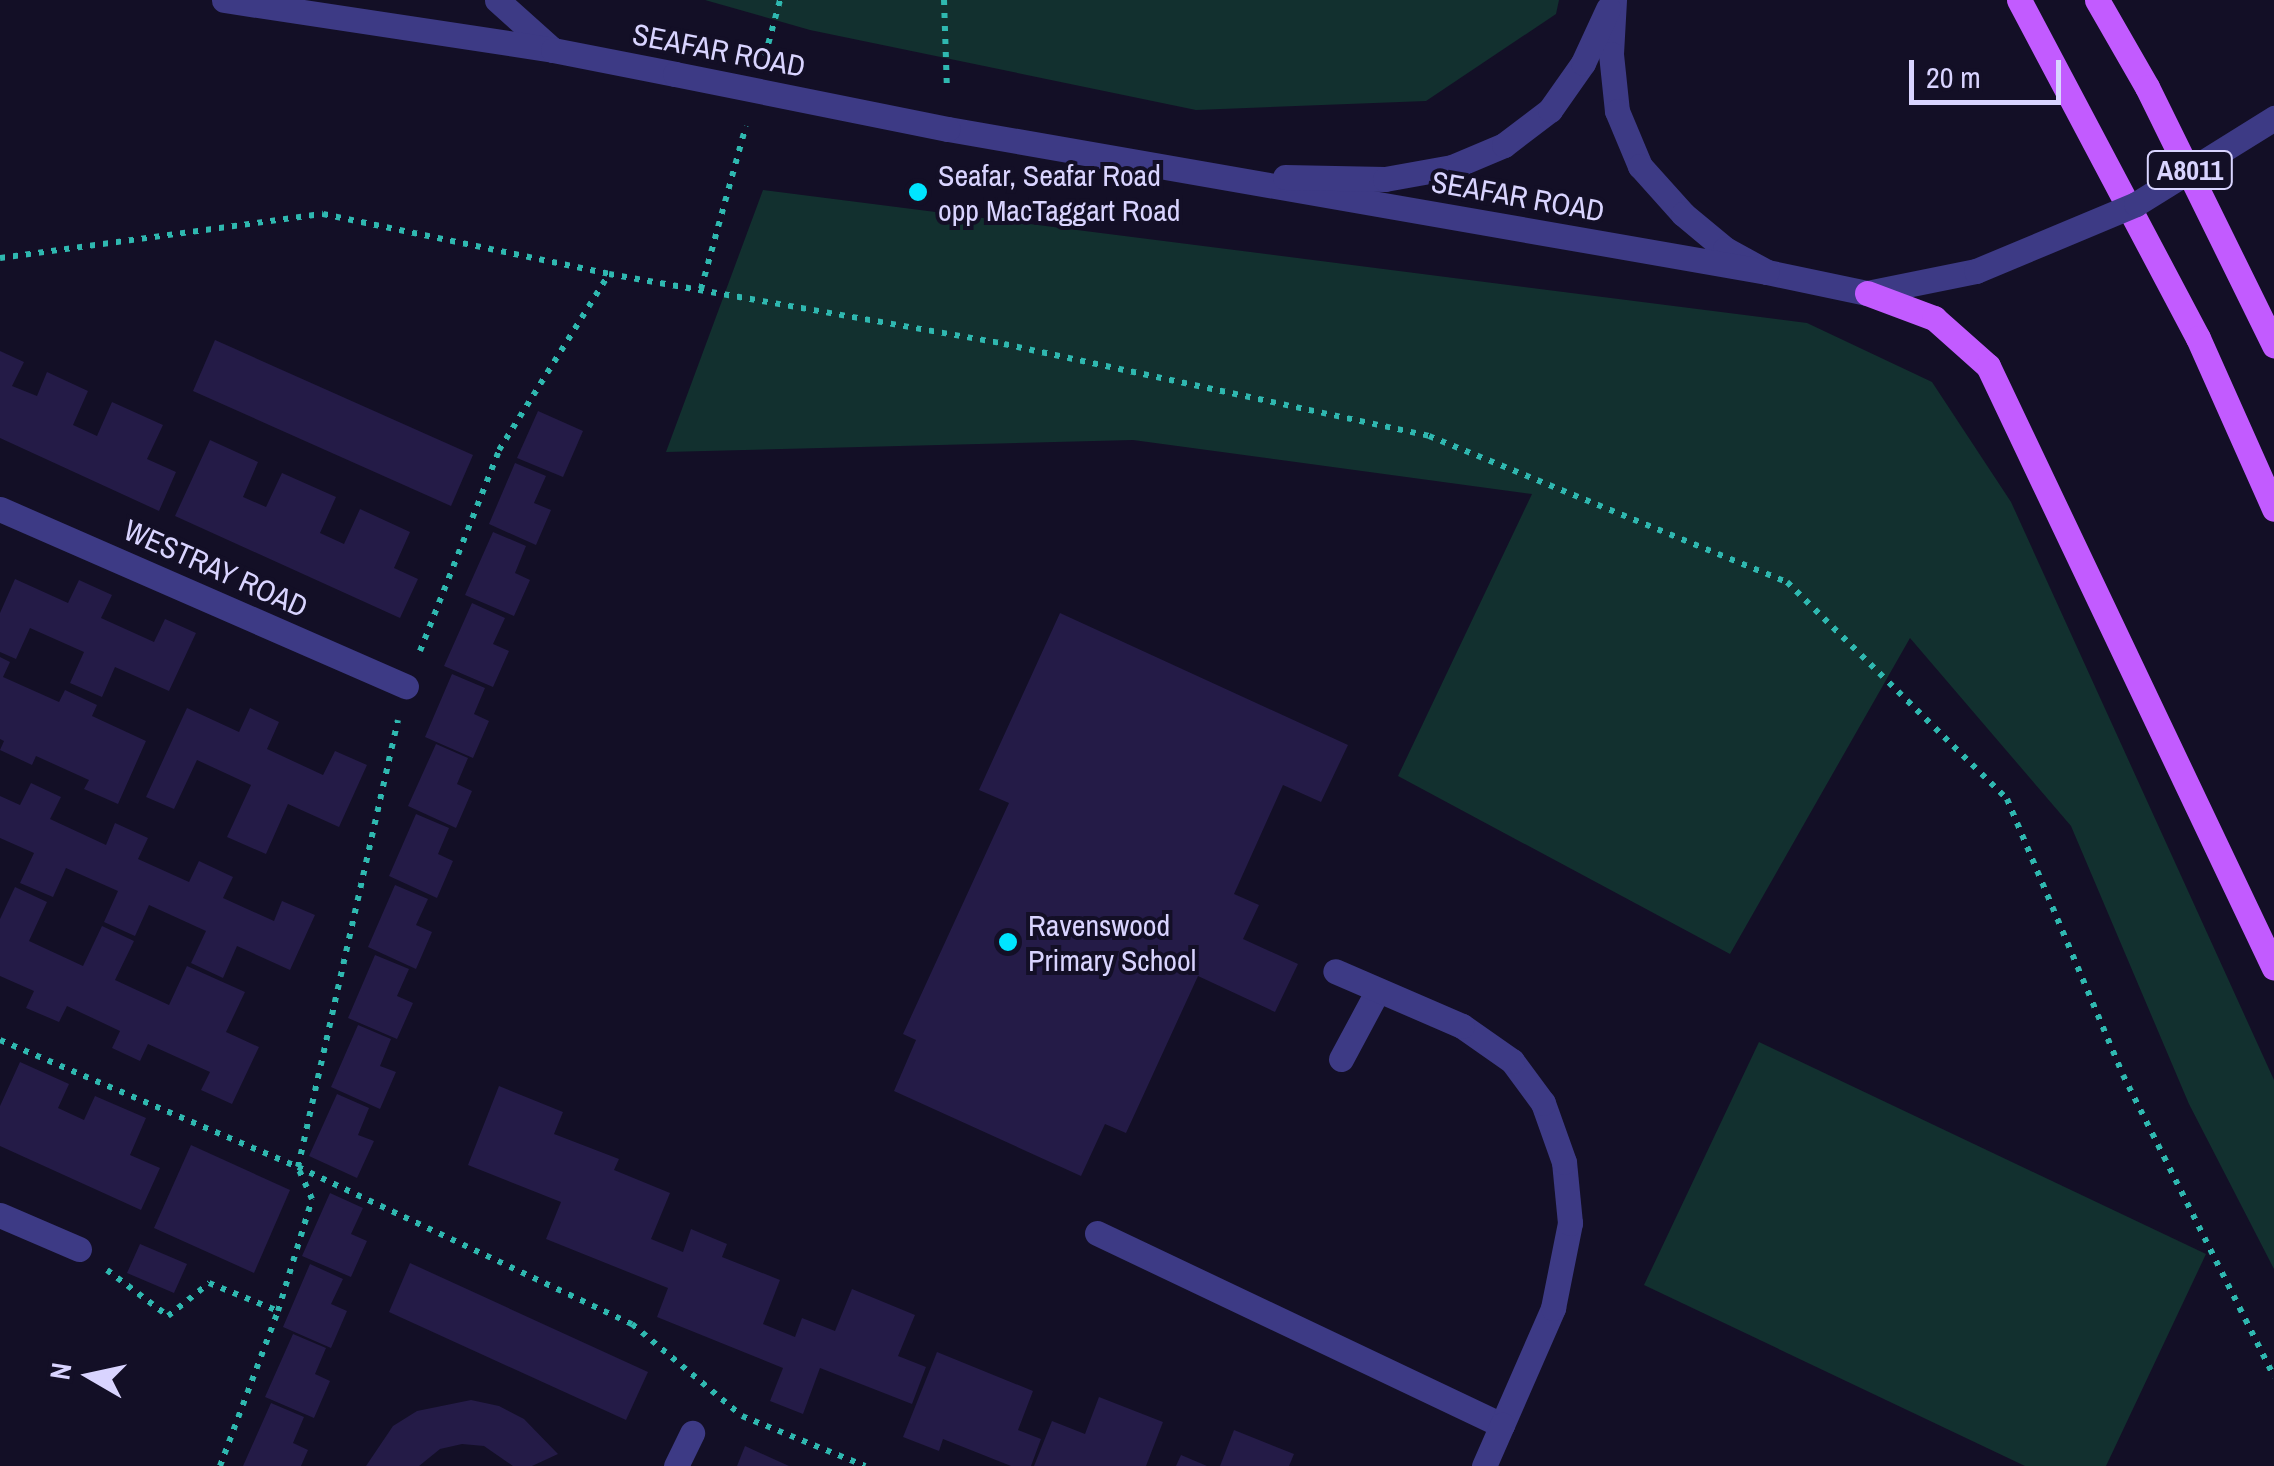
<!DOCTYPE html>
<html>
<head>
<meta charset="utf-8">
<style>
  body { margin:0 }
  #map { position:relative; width:2274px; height:1466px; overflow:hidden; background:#130f26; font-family:"Archivo Narrow",sans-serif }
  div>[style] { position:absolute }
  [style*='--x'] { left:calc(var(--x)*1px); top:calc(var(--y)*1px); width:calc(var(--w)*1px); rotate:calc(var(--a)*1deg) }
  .green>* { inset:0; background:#12302f }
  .building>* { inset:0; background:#241b47 }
  .path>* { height:6px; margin-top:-3px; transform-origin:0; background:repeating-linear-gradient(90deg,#2fb8b0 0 5px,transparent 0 13px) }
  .service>* { height:25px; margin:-12.5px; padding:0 12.5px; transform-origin:12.5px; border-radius:12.5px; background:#3d3a85 }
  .minor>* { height:25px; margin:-12.5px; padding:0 12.5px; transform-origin:12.5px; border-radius:12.5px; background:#3d3a85 }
  .tertiary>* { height:25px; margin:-12.5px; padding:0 12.5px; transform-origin:12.5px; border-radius:12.5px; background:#3d3a85 }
  .primary>* { height:25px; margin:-12.5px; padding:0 12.5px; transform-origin:12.5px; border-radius:12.5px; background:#c25bff }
  .tertiary-bridge>* { height:25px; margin:-12.5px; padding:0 12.5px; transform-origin:12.5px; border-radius:12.5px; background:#3d3a85 }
  .dots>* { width:28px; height:28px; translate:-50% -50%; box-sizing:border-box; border:5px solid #130f26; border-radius:50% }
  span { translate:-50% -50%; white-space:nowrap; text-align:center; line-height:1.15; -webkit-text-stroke:8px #130f26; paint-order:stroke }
  .shield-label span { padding:2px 8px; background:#130f26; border:2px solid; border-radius:8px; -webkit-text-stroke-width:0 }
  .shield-label { font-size:28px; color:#d9d4ff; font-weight:700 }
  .street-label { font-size:30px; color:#d9d4ff }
  .poi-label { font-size:30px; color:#d9d4ff }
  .left { translate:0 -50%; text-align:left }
  .north { position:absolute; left:40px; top:1326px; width:100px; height:100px; -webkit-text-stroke:8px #130f26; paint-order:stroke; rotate:279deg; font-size:28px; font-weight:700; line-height:40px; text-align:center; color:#d9d4ff }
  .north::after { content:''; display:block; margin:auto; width:35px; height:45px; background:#d9d4ff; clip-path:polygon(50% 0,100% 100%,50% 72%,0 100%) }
  .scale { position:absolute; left:1909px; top:60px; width:152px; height:45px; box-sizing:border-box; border:5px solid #d9d4ff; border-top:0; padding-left:12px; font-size:30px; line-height:35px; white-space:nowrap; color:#d9d4ff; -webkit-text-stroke:8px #130f26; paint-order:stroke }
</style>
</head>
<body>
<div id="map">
  <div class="green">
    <i style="clip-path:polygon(705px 0,1559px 0,1556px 14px,1426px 101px,1196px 110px,810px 30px)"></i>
    <i style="clip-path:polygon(763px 190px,1807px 323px,1932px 382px,2011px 502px,2274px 1080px,2274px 1269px,2189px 1104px,2071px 826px,1910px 638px,1730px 954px,1398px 776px,1532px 494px,1133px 440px,666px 452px)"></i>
    <i style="clip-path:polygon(1759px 1042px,2206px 1254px,2106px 1466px,2025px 1466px,1644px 1285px)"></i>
  </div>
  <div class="building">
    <i style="clip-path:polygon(215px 340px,473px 455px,451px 506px,193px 391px)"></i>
    <i style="clip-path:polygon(0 351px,24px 362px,12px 386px,37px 396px,47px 372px,88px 391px,73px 425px,97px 436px,112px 402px,163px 425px,147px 459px,176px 472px,159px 511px,0 438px)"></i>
    <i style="clip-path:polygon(538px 411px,583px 431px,563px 477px,517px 458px)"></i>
    <i style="clip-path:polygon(210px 440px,258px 462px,243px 497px,266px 507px,282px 473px,336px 497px,320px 533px,344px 544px,360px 509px,410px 532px,394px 568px,418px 579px,400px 618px,175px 516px)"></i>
    <i style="clip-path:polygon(515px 463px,546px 476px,534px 503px,551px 510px,536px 545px,489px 524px)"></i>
    <i style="clip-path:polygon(493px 532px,526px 546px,515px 573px,530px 580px,514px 616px,465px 595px)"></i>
    <i style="clip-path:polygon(15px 579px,68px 603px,79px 580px,112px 595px,101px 618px,154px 642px,165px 619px,196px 633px,169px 691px,115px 667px,102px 697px,70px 683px,84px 652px,30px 628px,16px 659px,0 652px,0 613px)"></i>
    <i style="clip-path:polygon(472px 603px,505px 618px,493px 644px,509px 651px,493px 687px,444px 666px)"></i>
    <i style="clip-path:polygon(1060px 613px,1348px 745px,1321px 802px,1283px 785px,1234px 894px,1259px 905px,1243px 939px,1298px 964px,1275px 1012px,1198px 976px,1126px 1133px,1105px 1124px,1081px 1176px,894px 1091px,916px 1040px,903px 1034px,1009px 803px,979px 790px)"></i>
    <i style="clip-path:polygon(0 657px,10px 662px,3px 677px,59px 702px,65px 690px,97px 705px,92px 716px,146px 741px,118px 804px,84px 789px,89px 780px,36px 756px,32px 765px,0 750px,4px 741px,0 739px)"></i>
    <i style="clip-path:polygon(452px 674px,485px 688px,474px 714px,489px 721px,473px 758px,425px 737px)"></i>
    <i style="clip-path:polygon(187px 708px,239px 732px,250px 708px,279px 722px,267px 749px,323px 775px,335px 751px,367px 765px,339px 827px,288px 804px,266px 854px,227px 837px,251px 785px,197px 760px,174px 809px,146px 797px)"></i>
    <i style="clip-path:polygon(436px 744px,468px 758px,457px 784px,472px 791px,456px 828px,408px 806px)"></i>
    <i style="clip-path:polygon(31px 783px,61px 797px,50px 819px,106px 845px,115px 823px,148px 838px,138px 859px,189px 882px,199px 861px,233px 877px,223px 898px,274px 921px,282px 901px,315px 915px,290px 970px,237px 946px,223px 978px,191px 963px,206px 931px,149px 905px,135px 936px,104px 922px,118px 891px,66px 868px,53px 897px,20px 883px,34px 853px,0 838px,0 796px,20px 805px)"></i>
    <i style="clip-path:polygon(416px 814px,449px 828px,438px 854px,453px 861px,437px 898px,389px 876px)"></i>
    <i style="clip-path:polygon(395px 885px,428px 899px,416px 925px,432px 932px,416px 969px,368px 947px)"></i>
    <i style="clip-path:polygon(15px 887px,47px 902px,29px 941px,83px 966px,102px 926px,134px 941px,115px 980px,169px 1005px,187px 966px,245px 992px,226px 1032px,259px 1047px,232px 1104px,201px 1090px,210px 1072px,148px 1044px,140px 1061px,112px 1048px,120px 1031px,67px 1006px,59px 1022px,26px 1008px,34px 991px,0 976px,0 919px)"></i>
    <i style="clip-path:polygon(375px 955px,409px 969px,397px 996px,413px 1003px,397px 1039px,348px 1018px)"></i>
    <i style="clip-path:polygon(358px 1025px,391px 1039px,380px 1066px,396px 1072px,380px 1109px,331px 1087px)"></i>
    <i style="clip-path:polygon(20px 1062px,69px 1084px,58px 1108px,84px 1120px,95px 1096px,146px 1118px,130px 1155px,160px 1168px,141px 1210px,0 1146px,0 1106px)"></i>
    <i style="clip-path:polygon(499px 1086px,563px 1112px,554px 1134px,619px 1159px,614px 1170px,670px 1193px,651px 1239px,683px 1252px,691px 1229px,727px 1244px,722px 1257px,780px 1280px,763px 1324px,795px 1337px,802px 1318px,835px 1331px,852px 1289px,915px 1315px,898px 1356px,926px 1367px,912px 1404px,820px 1368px,803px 1414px,770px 1401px,783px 1368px,657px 1317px,668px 1288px,546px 1239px,561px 1202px,468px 1165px)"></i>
    <i style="clip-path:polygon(337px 1094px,369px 1108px,358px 1135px,374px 1141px,357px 1178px,309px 1156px)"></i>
    <i style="clip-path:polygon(191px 1145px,290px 1190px,254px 1273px,154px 1228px)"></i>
    <i style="clip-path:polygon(330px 1193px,363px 1208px,351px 1234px,367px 1241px,351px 1277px,302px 1256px)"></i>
    <i style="clip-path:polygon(140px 1244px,187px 1264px,174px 1293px,127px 1273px)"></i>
    <i style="clip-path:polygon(410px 1263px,648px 1372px,626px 1420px,389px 1312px)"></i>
    <i style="clip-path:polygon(310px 1264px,343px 1279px,331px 1304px,347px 1311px,331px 1348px,283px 1327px)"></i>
    <i style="clip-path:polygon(293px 1334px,326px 1348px,315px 1374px,330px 1381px,314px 1418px,265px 1397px)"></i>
    <i style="clip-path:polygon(937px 1352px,1033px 1391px,1018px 1430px,1041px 1439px,1031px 1466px,1011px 1466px,943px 1439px,939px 1451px,903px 1437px)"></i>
    <i style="clip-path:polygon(1099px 1397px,1163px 1422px,1146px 1466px,1034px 1466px,1052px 1421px,1085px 1434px)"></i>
    <i style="clip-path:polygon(471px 1400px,499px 1406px,524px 1419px,558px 1454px,532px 1466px,513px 1466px,484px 1446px,462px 1444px,440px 1449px,419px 1466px,366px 1466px,393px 1426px,417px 1411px)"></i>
    <i style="clip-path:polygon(271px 1403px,304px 1417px,293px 1443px,308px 1450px,301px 1466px,243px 1466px)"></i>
    <i style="clip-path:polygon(1234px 1430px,1294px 1454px,1289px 1466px,1220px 1466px)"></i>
    <i style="clip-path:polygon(745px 1446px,789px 1466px,737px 1466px)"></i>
    <i style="clip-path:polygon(1181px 1455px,1207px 1466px,1176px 1466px)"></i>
  </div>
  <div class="path">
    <i style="--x:944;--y:0;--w:89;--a:88.1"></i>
    <i style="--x:765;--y:56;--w:58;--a:-75"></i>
    <i style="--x:0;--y:258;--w:326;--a:-7.8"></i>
    <i style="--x:323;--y:214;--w:292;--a:11.8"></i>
    <i style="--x:609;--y:274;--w:401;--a:10"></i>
    <i style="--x:1004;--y:344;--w:435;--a:12.2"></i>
    <i style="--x:1429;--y:436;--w:387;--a:22.2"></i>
    <i style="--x:1787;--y:582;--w:309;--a:44.6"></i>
    <i style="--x:2007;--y:799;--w:299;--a:67.2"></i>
    <i style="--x:2123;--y:1075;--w:338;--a:63.4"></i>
    <i style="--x:701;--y:289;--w:169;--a:-74.6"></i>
    <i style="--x:420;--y:651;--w:216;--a:-68.5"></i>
    <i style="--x:499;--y:450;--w:208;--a:-58"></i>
    <i style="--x:0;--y:1040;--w:324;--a:23.1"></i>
    <i style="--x:298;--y:1167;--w:369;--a:25.2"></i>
    <i style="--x:632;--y:1324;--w:143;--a:39.9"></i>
    <i style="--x:742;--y:1416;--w:133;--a:22.1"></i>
    <i style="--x:107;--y:1270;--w:76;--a:37"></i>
    <i style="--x:168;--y:1316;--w:53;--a:-38.8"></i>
    <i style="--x:209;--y:1283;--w:74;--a:22.1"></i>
    <i style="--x:220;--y:1466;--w:165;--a:-69.5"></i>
    <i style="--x:278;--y:1311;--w:117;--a:-73.1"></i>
    <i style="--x:312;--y:1199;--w:35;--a:-114"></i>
    <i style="--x:298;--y:1167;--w:458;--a:-77.4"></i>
  </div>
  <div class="service">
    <i style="--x:1341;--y:1059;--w:78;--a:-61.8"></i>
    <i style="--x:1097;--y:1233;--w:448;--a:25.4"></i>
    <i style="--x:1502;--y:1425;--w:128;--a:-66.4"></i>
    <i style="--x:1553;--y:1308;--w:87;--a:-78.7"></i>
    <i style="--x:1570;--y:1223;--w:61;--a:-95.6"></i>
    <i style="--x:1564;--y:1162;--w:63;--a:-109.6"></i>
    <i style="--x:1543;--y:1103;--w:52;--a:-126.4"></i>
    <i style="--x:1512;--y:1061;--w:61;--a:-145"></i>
    <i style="--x:1462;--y:1026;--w:138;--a:-156.6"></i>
  </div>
  <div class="minor">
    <i style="--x:497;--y:0;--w:75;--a:41.8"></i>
    <i style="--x:0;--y:509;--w:443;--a:23.6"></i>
    <i style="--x:0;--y:1215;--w:86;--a:23.3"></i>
    <i style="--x:676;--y:1466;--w:37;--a:-64"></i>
    <i style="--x:1484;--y:1466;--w:45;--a:-66.3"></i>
  </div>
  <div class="tertiary">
    <i style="--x:224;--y:0;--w:333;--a:8.6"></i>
    <i style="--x:553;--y:50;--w:124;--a:11.1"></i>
    <i style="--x:1614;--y:0;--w:54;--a:93.2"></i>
    <i style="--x:1611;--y:54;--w:57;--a:84"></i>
    <i style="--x:1617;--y:111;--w:60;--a:67.3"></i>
    <i style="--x:1640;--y:166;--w:64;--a:48.1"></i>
    <i style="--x:1683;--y:214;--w:55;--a:39.8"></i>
    <i style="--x:1725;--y:249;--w:48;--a:28.7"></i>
    <i style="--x:1767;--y:272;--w:102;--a:11.9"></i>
    <i style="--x:1867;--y:293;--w:111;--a:-11.4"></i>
    <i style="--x:948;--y:129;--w:831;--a:9.9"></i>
    <i style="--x:1285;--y:177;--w:100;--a:1.1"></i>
    <i style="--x:1385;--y:179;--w:68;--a:-10.2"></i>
    <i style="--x:1452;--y:167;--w:56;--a:-22.9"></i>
    <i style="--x:1504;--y:145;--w:58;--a:-37.3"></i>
    <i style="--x:1550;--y:110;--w:57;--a:-54.9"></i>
    <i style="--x:1583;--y:63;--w:60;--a:-65.2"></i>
  </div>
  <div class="primary">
    <i style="--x:2019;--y:0;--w:382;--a:62.1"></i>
    <i style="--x:2198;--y:338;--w:187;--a:66"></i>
    <i style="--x:2097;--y:0;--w:100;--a:60.1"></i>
    <i style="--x:2147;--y:87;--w:288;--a:63.8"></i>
    <i style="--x:1867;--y:293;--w:72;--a:20.5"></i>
    <i style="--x:1934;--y:318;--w:72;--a:41.6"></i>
    <i style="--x:1988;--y:366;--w:666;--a:64.59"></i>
  </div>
  <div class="tertiary-bridge">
    <i style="--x:675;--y:74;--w:278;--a:11.4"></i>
    <i style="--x:1976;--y:271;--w:173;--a:-22.7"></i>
    <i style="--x:2136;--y:204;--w:163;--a:-31.9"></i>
  </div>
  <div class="dots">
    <i style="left:918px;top:192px;background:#00e5ff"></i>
    <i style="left:1008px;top:942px;background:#00e5ff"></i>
  </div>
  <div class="shield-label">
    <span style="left:2190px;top:170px">A8011</span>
  </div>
  <div class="street-label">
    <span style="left:719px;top:50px;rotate:11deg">SEAFAR ROAD</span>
    <span style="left:1518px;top:196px;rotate:10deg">SEAFAR ROAD</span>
    <span style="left:216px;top:568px;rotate:24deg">WESTRAY ROAD</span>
  </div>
  <div class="poi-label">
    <span class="left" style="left:938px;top:192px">Seafar, Seafar Road<br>opp MacTaggart Road</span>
    <span class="left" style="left:1028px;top:942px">Ravenswood<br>Primary School</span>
  </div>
  <div class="north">N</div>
  <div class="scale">20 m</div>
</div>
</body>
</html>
